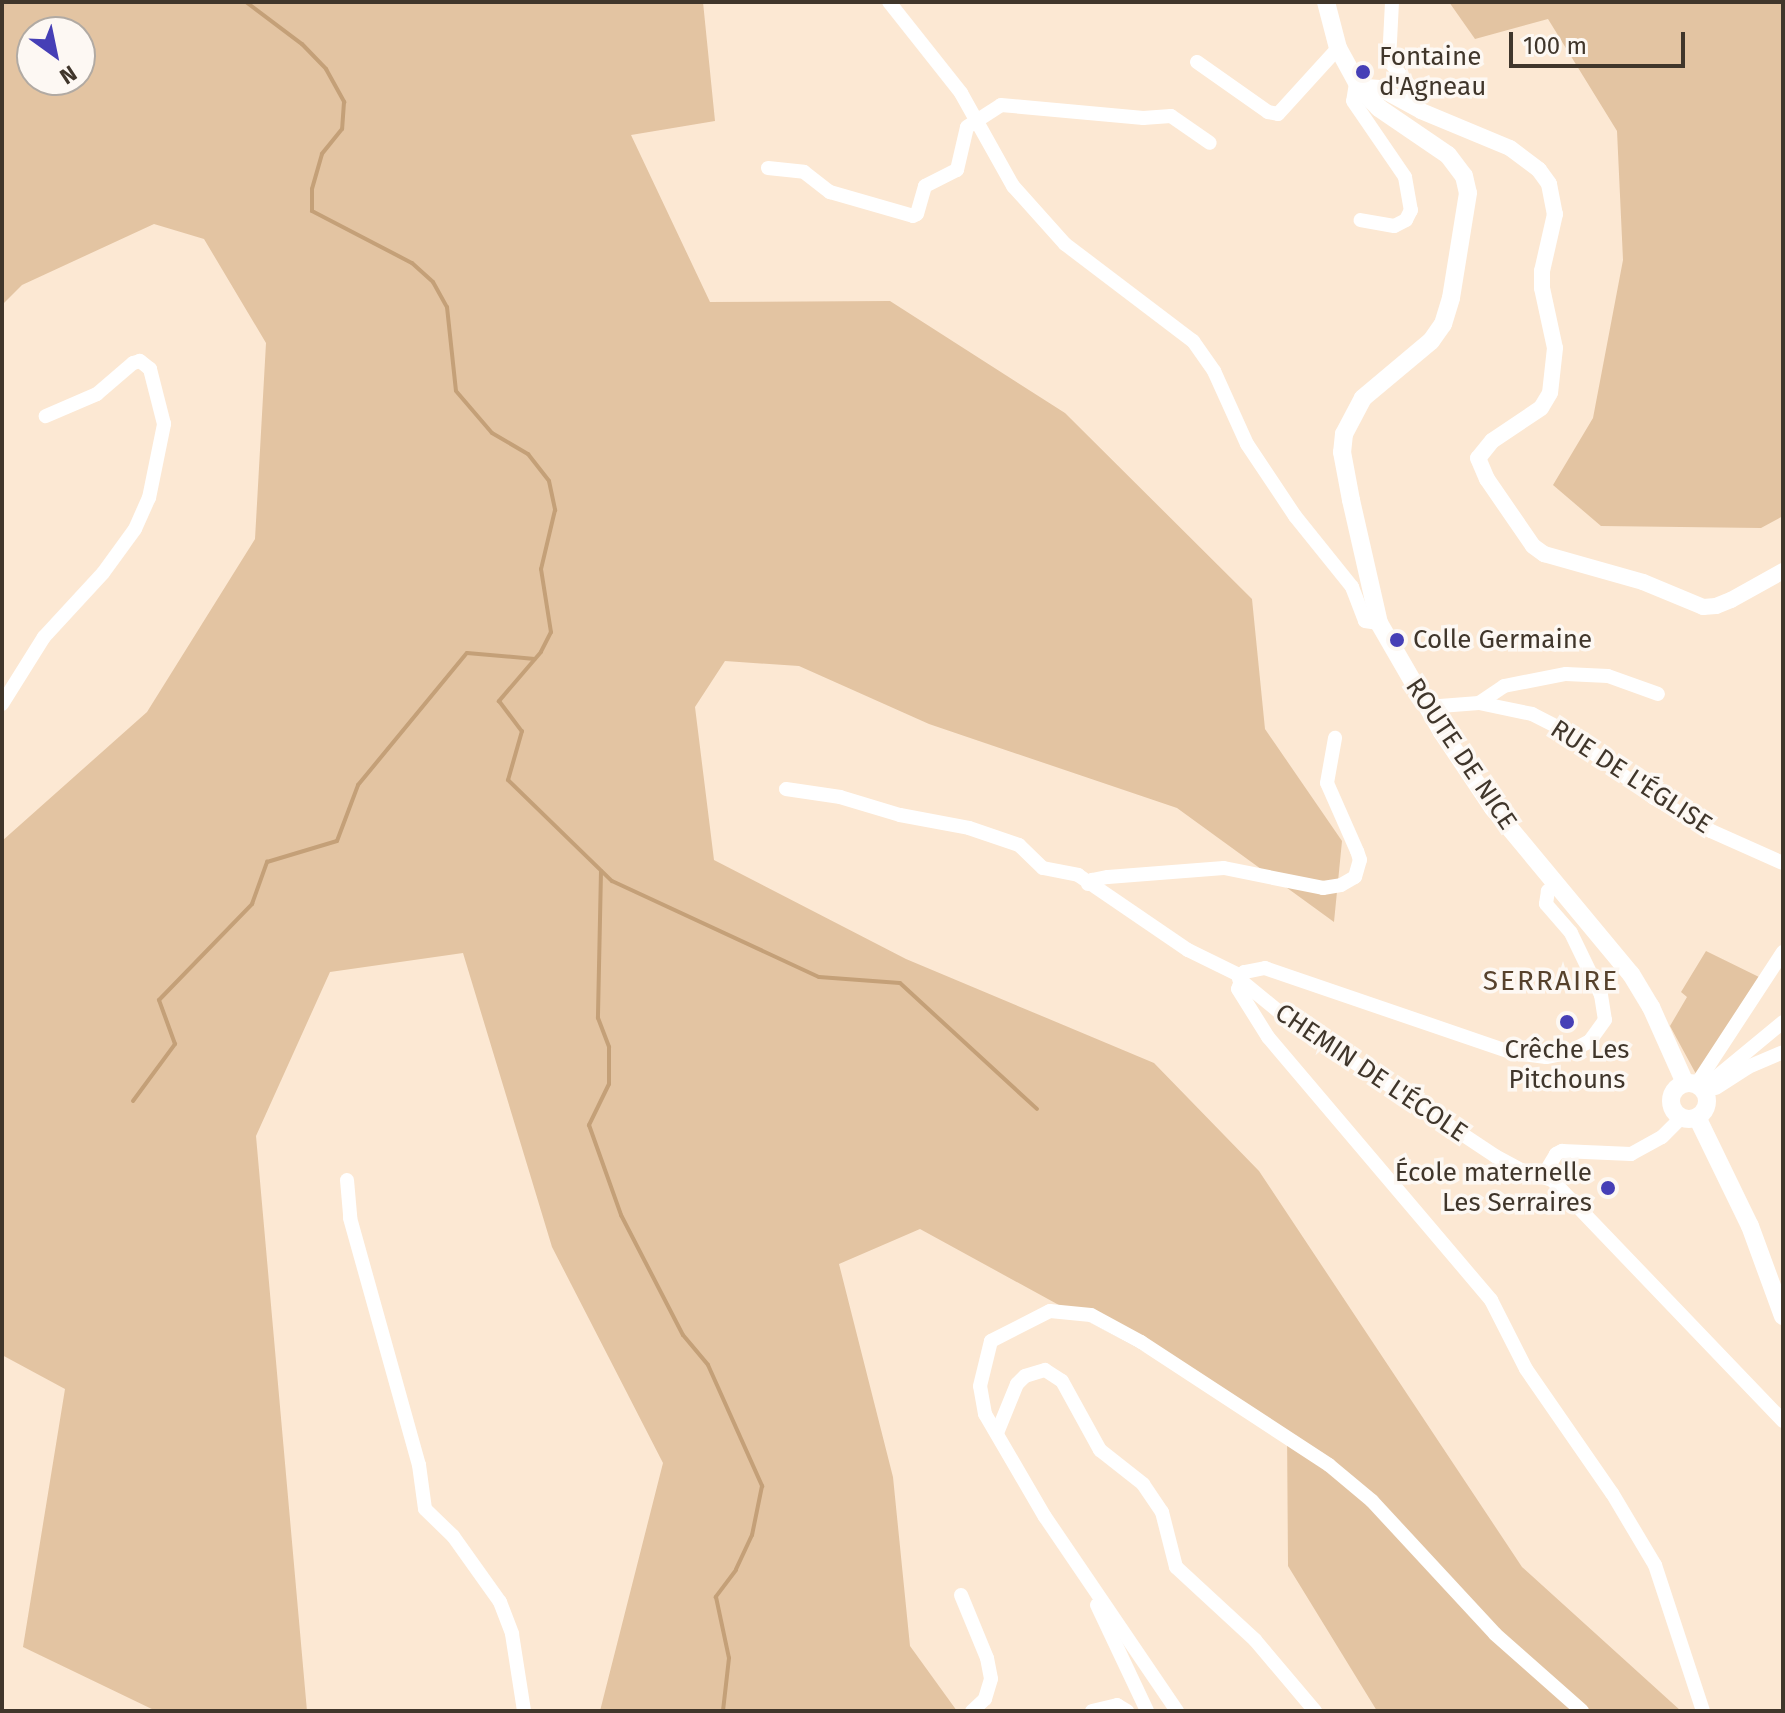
<!DOCTYPE html>
<html>
<head>
<meta charset="utf-8">
<style>
  body { margin:0 }
  #map { position:relative; width:1785px; height:1713px; overflow:hidden; background:#fce8d3; font-family:"Fira Sans",sans-serif }
  div>[style] { position:absolute }
  [style*='--x'] { left:calc(var(--x)*1px); top:calc(var(--y)*1px); width:calc(var(--w)*1px); rotate:calc(var(--a)*1deg) }
  .green>* { inset:0; background:#e3c4a2 }
  .stream>* { height:4px; margin:-2px; padding:0 2px; transform-origin:2px; border-radius:2px; background:#c4a078 }
  .minor>* { height:14px; margin:-7px; padding:0 7px; transform-origin:7px; border-radius:7px; background:#fff }
  .tertiary>* { height:16px; margin:-8px; padding:0 8px; transform-origin:8px; border-radius:8px; background:#fff }
  .secondary>* { height:18px; margin:-9px; padding:0 9px; transform-origin:9px; border-radius:9px; background:#fff }
  .secondary>.ring { margin:-9px; padding:0; box-sizing:content-box; background:none; border:18px solid #fff; border-radius:50% }
  .dots>* { width:22px; height:22px; translate:-50% -50%; box-sizing:border-box; border:4px solid #fdf8f3; border-radius:50% }
  span { translate:-50% -50%; white-space:nowrap; text-align:center; line-height:1.15; -webkit-text-stroke:7px #fdf8f3; paint-order:stroke }
  .poi-label { font-size:26px; color:#40362b }
  .left { translate:0 -50%; text-align:left }
  .right { translate:-100% -50%; text-align:right }
  .street-label { font-size:26px; color:#40362b }
  .neighbourhood-label { font-size:28px; color:#57422c; letter-spacing:2px }
  .frame { position:absolute; inset:0; border:4px solid #40362b; pointer-events:none }
  .north { position:absolute; left:16px; top:16px; width:80px; height:80px; box-sizing:border-box; background:#fdf8f3; border:2px solid #b1aaa3; border-radius:50%; rotate:147deg; font-size:22px; font-weight:700; line-height:32px; text-align:center; color:#40362b }
  .north::after { content:''; display:block; margin:auto; width:28px; height:36px; background:#463fb6; clip-path:polygon(50% 0,100% 100%,50% 72%,0 100%) }
  .scale { position:absolute; left:1509px; top:32px; width:176px; height:36px; box-sizing:border-box; border:4px solid #40362b; border-top:0; padding-left:10px; font-size:24px; line-height:28px; white-space:nowrap; color:#40362b; -webkit-text-stroke:6px #fdf8f3; paint-order:stroke }
</style>
</head>
<body>
<div id="map">
  <div class="green">
    <i style="clip-path:polygon(evenodd,2px 2px,703px 2px,715px 121px,631px 135px,710px 302px,890px 301px,1065px 413px,1252px 599px,1265px 729px,1342px 841px,1334px 922px,1177px 808px,929px 724px,799px 666px,725px 661px,695px 707px,714px 860px,906px 959px,1154px 1063px,1259px 1171px,1522px 1567px,1681px 1711px,1377px 1711px,1288px 1566px,1287px 1430px,920px 1229px,839px 1264px,893px 1477px,910px 1646px,957px 1711px,600px 1711px,663px 1463px,552px 1247px,463px 953px,330px 972px,256px 1136px,307px 1711px,156px 1711px,23px 1647px,65px 1389px,2px 1355px,2px 841px,147px 712px,255px 539px,266px 343px,204px 239px,154px 224px,22px 285px,2px 305px,2px 2px,32px 32px,80px 32px,80px 80px,32px 80px,32px 32px)"></i>
    <i style="clip-path:polygon(1449px 2px,1783px 2px,1783px 516px,1761px 528px,1601px 526px,1553px 485px,1593px 418px,1623px 260px,1617px 131px,1548px 19px,1475px 39px)"></i>
    <i style="clip-path:polygon(1706px 951px,1759px 977px,1696px 1074px,1670px 1026px,1687px 997px,1681px 992px)"></i>
  </div>
  <div class="stream">
    <i style="--x:246;--y:2;--w:70;--a:36.9"></i>
    <i style="--x:302;--y:44;--w:35;--a:46"></i>
    <i style="--x:326;--y:69;--w:38;--a:61"></i>
    <i style="--x:344;--y:102;--w:27;--a:94"></i>
    <i style="--x:342;--y:129;--w:32;--a:129"></i>
    <i style="--x:322;--y:154;--w:36;--a:106"></i>
    <i style="--x:312;--y:189;--w:22;--a:90"></i>
    <i style="--x:312;--y:211;--w:113;--a:27.5"></i>
    <i style="--x:412;--y:263;--w:28;--a:42"></i>
    <i style="--x:433;--y:282;--w:29;--a:61"></i>
    <i style="--x:447;--y:307;--w:84;--a:83.9"></i>
    <i style="--x:456;--y:391;--w:55;--a:49.4"></i>
    <i style="--x:492;--y:433;--w:42;--a:30.3"></i>
    <i style="--x:528;--y:454;--w:34;--a:52"></i>
    <i style="--x:549;--y:481;--w:30;--a:78"></i>
    <i style="--x:555;--y:510;--w:61;--a:103.3"></i>
    <i style="--x:541;--y:569;--w:64;--a:81"></i>
    <i style="--x:551;--y:632;--w:22;--a:117"></i>
    <i style="--x:541;--y:652;--w:65;--a:130.6"></i>
    <i style="--x:499;--y:701;--w:38;--a:53"></i>
    <i style="--x:522;--y:731;--w:51;--a:105.9"></i>
    <i style="--x:508;--y:780;--w:145;--a:44.2"></i>
    <i style="--x:612;--y:881;--w:228;--a:24.9"></i>
    <i style="--x:819;--y:977;--w:81;--a:4.2"></i>
    <i style="--x:900;--y:983;--w:186;--a:42.6"></i>
    <i style="--x:601;--y:871;--w:147;--a:91.2"></i>
    <i style="--x:598;--y:1018;--w:31;--a:69"></i>
    <i style="--x:609;--y:1047;--w:37;--a:90"></i>
    <i style="--x:609;--y:1084;--w:46;--a:116"></i>
    <i style="--x:589;--y:1125;--w:96;--a:70.4"></i>
    <i style="--x:621;--y:1215;--w:135;--a:62.7"></i>
    <i style="--x:683;--y:1335;--w:39;--a:50"></i>
    <i style="--x:708;--y:1365;--w:133;--a:65.9"></i>
    <i style="--x:762;--y:1486;--w:50;--a:101.5"></i>
    <i style="--x:752;--y:1535;--w:38;--a:115"></i>
    <i style="--x:736;--y:1570;--w:34;--a:127"></i>
    <i style="--x:716;--y:1597;--w:62;--a:78"></i>
    <i style="--x:729;--y:1658;--w:53;--a:96.5"></i>
    <i style="--x:133;--y:1101;--w:71;--a:-53.6"></i>
    <i style="--x:175;--y:1044;--w:47;--a:-110"></i>
    <i style="--x:159;--y:1000;--w:134;--a:-45.9"></i>
    <i style="--x:252;--y:904;--w:45;--a:-70.3"></i>
    <i style="--x:267;--y:862;--w:73;--a:-16.7"></i>
    <i style="--x:337;--y:841;--w:60;--a:-69.4"></i>
    <i style="--x:358;--y:785;--w:171;--a:-50.5"></i>
    <i style="--x:467;--y:653;--w:68;--a:5"></i>
  </div>
  <div class="minor">
    <i style="--x:889;--y:2;--w:116;--a:51.6"></i>
    <i style="--x:961;--y:93;--w:107;--a:60.8"></i>
    <i style="--x:1013;--y:186;--w:78;--a:48.1"></i>
    <i style="--x:1065;--y:244;--w:161;--a:37.2"></i>
    <i style="--x:1193;--y:341;--w:37;--a:55"></i>
    <i style="--x:1214;--y:371;--w:80;--a:65.7"></i>
    <i style="--x:1247;--y:444;--w:87;--a:56.3"></i>
    <i style="--x:1295;--y:516;--w:91;--a:51.2"></i>
    <i style="--x:1352;--y:587;--w:36;--a:69"></i>
    <i style="--x:1365;--y:621;--w:14;--a:8"></i>
    <i style="--x:1392;--y:2;--w:59;--a:92.9"></i>
    <i style="--x:1389;--y:61;--w:39;--a:50"></i>
    <i style="--x:1414;--y:91;--w:16;--a:86"></i>
    <i style="--x:1197;--y:62;--w:87;--a:35.2"></i>
    <i style="--x:1268;--y:112;--w:10;--a:11"></i>
    <i style="--x:1278;--y:114;--w:89;--a:-47.7"></i>
    <i style="--x:1356;--y:83;--w:18;--a:99"></i>
    <i style="--x:1353;--y:101;--w:92;--a:55.6"></i>
    <i style="--x:1405;--y:177;--w:34;--a:80"></i>
    <i style="--x:1411;--y:210;--w:11;--a:117"></i>
    <i style="--x:1406;--y:220;--w:13;--a:153"></i>
    <i style="--x:1394;--y:226;--w:34;--a:-170"></i>
    <i style="--x:768;--y:168;--w:36;--a:6"></i>
    <i style="--x:804;--y:172;--w:33;--a:38"></i>
    <i style="--x:830;--y:192;--w:86;--a:16.1"></i>
    <i style="--x:913;--y:216;--w:4;--a:-27"></i>
    <i style="--x:917;--y:214;--w:29;--a:-74"></i>
    <i style="--x:925;--y:186;--w:36;--a:-27"></i>
    <i style="--x:957;--y:170;--w:44;--a:-76.9"></i>
    <i style="--x:967;--y:127;--w:40;--a:-32.9"></i>
    <i style="--x:1001;--y:105;--w:143;--a:5.2"></i>
    <i style="--x:1143;--y:118;--w:28;--a:-4"></i>
    <i style="--x:1171;--y:116;--w:47;--a:34.7"></i>
    <i style="--x:1479;--y:703;--w:30;--a:-34"></i>
    <i style="--x:1504;--y:686;--w:63;--a:-11"></i>
    <i style="--x:1566;--y:674;--w:42;--a:2.7"></i>
    <i style="--x:1608;--y:676;--w:53;--a:19.8"></i>
    <i style="--x:2;--y:704;--w:79;--a:-57.9"></i>
    <i style="--x:44;--y:637;--w:87;--a:-47.3"></i>
    <i style="--x:103;--y:573;--w:54;--a:-54"></i>
    <i style="--x:135;--y:529;--w:34;--a:-66"></i>
    <i style="--x:149;--y:498;--w:76;--a:-78.5"></i>
    <i style="--x:164;--y:424;--w:57;--a:-104.3"></i>
    <i style="--x:150;--y:369;--w:13;--a:-141"></i>
    <i style="--x:140;--y:361;--w:7;--a:164"></i>
    <i style="--x:133;--y:363;--w:48;--a:139.3"></i>
    <i style="--x:97;--y:394;--w:56;--a:156.7"></i>
    <i style="--x:1427;--y:707;--w:52;--a:-4.4"></i>
    <i style="--x:1479;--y:703;--w:54;--a:11.7"></i>
    <i style="--x:1532;--y:714;--w:30;--a:27"></i>
    <i style="--x:1559;--y:728;--w:118;--a:36.4"></i>
    <i style="--x:1654;--y:798;--w:66;--a:30.1"></i>
    <i style="--x:1711;--y:831;--w:79;--a:24"></i>
    <i style="--x:786;--y:789;--w:55;--a:8.4"></i>
    <i style="--x:840;--y:797;--w:63;--a:16.7"></i>
    <i style="--x:900;--y:815;--w:70;--a:10.7"></i>
    <i style="--x:969;--y:828;--w:53;--a:18.8"></i>
    <i style="--x:1019;--y:845;--w:33;--a:44"></i>
    <i style="--x:1043;--y:868;--w:36;--a:11"></i>
    <i style="--x:1078;--y:875;--w:133;--a:34.3"></i>
    <i style="--x:1188;--y:950;--w:59;--a:26.1"></i>
    <i style="--x:1088;--y:884;--w:6;--a:-45"></i>
    <i style="--x:1092;--y:880;--w:16;--a:-11"></i>
    <i style="--x:1108;--y:877;--w:116;--a:-4.4"></i>
    <i style="--x:1224;--y:868;--w:101;--a:11.4"></i>
    <i style="--x:1323;--y:888;--w:18;--a:-9"></i>
    <i style="--x:1341;--y:885;--w:16;--a:-30"></i>
    <i style="--x:1355;--y:877;--w:18;--a:-74"></i>
    <i style="--x:1360;--y:860;--w:9;--a:-108"></i>
    <i style="--x:1357;--y:851;--w:74;--a:-113.8"></i>
    <i style="--x:1327;--y:783;--w:46;--a:-79.9"></i>
    <i style="--x:1556;--y:884;--w:11;--a:139"></i>
    <i style="--x:1548;--y:891;--w:13;--a:99"></i>
    <i style="--x:1546;--y:904;--w:38;--a:49"></i>
    <i style="--x:1571;--y:933;--w:69;--a:64.2"></i>
    <i style="--x:1601;--y:995;--w:25;--a:81"></i>
    <i style="--x:1605;--y:1020;--w:26;--a:126"></i>
    <i style="--x:1590;--y:1041;--w:26;--a:152"></i>
    <i style="--x:1567;--y:1053;--w:21;--a:169"></i>
    <i style="--x:1546;--y:1057;--w:33;--a:-173"></i>
    <i style="--x:1513;--y:1053;--w:262;--a:-161.1"></i>
    <i style="--x:1265;--y:968;--w:21;--a:169"></i>
    <i style="--x:1244;--y:972;--w:18;--a:109"></i>
    <i style="--x:1238;--y:989;--w:57;--a:58"></i>
    <i style="--x:1268;--y:1037;--w:345;--a:49.7"></i>
    <i style="--x:1491;--y:1300;--w:77;--a:63.1"></i>
    <i style="--x:1526;--y:1369;--w:151;--a:55.3"></i>
    <i style="--x:1612;--y:1493;--w:84;--a:59.2"></i>
    <i style="--x:1655;--y:1565;--w:154;--a:71.8"></i>
    <i style="--x:1239;--y:979;--w:57;--a:39.3"></i>
    <i style="--x:1283;--y:1015;--w:255;--a:33.6"></i>
    <i style="--x:1495;--y:1156;--w:30;--a:28"></i>
    <i style="--x:1521;--y:1170;--w:33;--a:18"></i>
    <i style="--x:1552;--y:1180;--w:334;--a:46.2"></i>
    <i style="--x:1696;--y:1085;--w:159;--a:-56.8"></i>
    <i style="--x:1716;--y:1088;--w:38;--a:-33"></i>
    <i style="--x:1748;--y:1067;--w:38;--a:-23"></i>
    <i style="--x:1702;--y:1089;--w:105;--a:-39.6"></i>
    <i style="--x:1543;--y:1176;--w:26;--a:-59"></i>
    <i style="--x:1556;--y:1154;--w:7;--a:-27"></i>
    <i style="--x:1562;--y:1151;--w:69;--a:2.5"></i>
    <i style="--x:1631;--y:1154;--w:35;--a:-29"></i>
    <i style="--x:1662;--y:1137;--w:27;--a:-45"></i>
    <i style="--x:347;--y:1180;--w:38;--a:85"></i>
    <i style="--x:350;--y:1218;--w:256;--a:74.4"></i>
    <i style="--x:419;--y:1465;--w:44;--a:82.2"></i>
    <i style="--x:425;--y:1509;--w:39;--a:44"></i>
    <i style="--x:453;--y:1536;--w:81;--a:54.5"></i>
    <i style="--x:500;--y:1602;--w:34;--a:69"></i>
    <i style="--x:512;--y:1634;--w:78;--a:81.1"></i>
    <i style="--x:997;--y:1433;--w:53;--a:-67.8"></i>
    <i style="--x:1017;--y:1384;--w:11;--a:-45"></i>
    <i style="--x:1025;--y:1376;--w:21;--a:-17"></i>
    <i style="--x:1045;--y:1370;--w:20;--a:33"></i>
    <i style="--x:1062;--y:1381;--w:79;--a:61.2"></i>
    <i style="--x:1100;--y:1450;--w:55;--a:38.3"></i>
    <i style="--x:1143;--y:1484;--w:34;--a:56"></i>
    <i style="--x:1162;--y:1512;--w:57;--a:75.7"></i>
    <i style="--x:1176;--y:1567;--w:108;--a:42.7"></i>
    <i style="--x:1255;--y:1640;--w:93;--a:49.8"></i>
    <i style="--x:961;--y:1595;--w:68;--a:67.6"></i>
    <i style="--x:987;--y:1658;--w:21;--a:79"></i>
    <i style="--x:991;--y:1679;--w:21;--a:107"></i>
    <i style="--x:985;--y:1699;--w:18;--a:137"></i>
    <i style="--x:1097;--y:1605;--w:117;--a:64.7"></i>
    <i style="--x:1092;--y:1711;--w:26;--a:-13"></i>
    <i style="--x:1117;--y:1705;--w:12;--a:31"></i>
    <i style="--x:1177;--y:1711;--w:235;--a:-124.2"></i>
    <i style="--x:1045;--y:1517;--w:119;--a:-120.2"></i>
    <i style="--x:985;--y:1414;--w:28;--a:-100"></i>
    <i style="--x:980;--y:1386;--w:46;--a:-76.3"></i>
    <i style="--x:991;--y:1341;--w:66;--a:-27"></i>
    <i style="--x:1050;--y:1311;--w:41;--a:5.6"></i>
    <i style="--x:1091;--y:1315;--w:57;--a:28.4"></i>
    <i style="--x:1141;--y:1342;--w:225;--a:33.2"></i>
    <i style="--x:1329;--y:1465;--w:56;--a:39.9"></i>
    <i style="--x:1372;--y:1501;--w:181;--a:47.2"></i>
    <i style="--x:1495;--y:1634;--w:116;--a:41.5"></i>
  </div>
  <div class="tertiary">
    <i style="--x:1361;--y:90;--w:7;--a:-27"></i>
    <i style="--x:1367;--y:87;--w:12;--a:5"></i>
    <i style="--x:1379;--y:88;--w:48;--a:28.7"></i>
    <i style="--x:1421;--y:111;--w:96;--a:22.6"></i>
    <i style="--x:1510;--y:148;--w:36;--a:37"></i>
    <i style="--x:1539;--y:170;--w:17;--a:54"></i>
    <i style="--x:1549;--y:184;--w:31;--a:79"></i>
    <i style="--x:1555;--y:214;--w:58;--a:102.8"></i>
    <i style="--x:1542;--y:271;--w:17;--a:90"></i>
    <i style="--x:1542;--y:288;--w:61;--a:77.8"></i>
    <i style="--x:1555;--y:348;--w:45;--a:96.3"></i>
    <i style="--x:1550;--y:393;--w:17;--a:121"></i>
    <i style="--x:1541;--y:408;--w:59;--a:146"></i>
    <i style="--x:1492;--y:441;--w:22;--a:129"></i>
    <i style="--x:1478;--y:458;--w:23;--a:67"></i>
    <i style="--x:1487;--y:479;--w:81;--a:55.5"></i>
    <i style="--x:1533;--y:546;--w:14;--a:36"></i>
    <i style="--x:1544;--y:554;--w:103;--a:15.8"></i>
    <i style="--x:1643;--y:582;--w:65;--a:22.6"></i>
    <i style="--x:1703;--y:607;--w:13;--a:-4"></i>
    <i style="--x:1716;--y:606;--w:16;--a:-22"></i>
    <i style="--x:1731;--y:600;--w:60;--a:-29.1"></i>
  </div>
  <div class="secondary">
    <i style="--x:1326;--y:2;--w:48;--a:75.4"></i>
    <i style="--x:1338;--y:48;--w:48;--a:61.3"></i>
    <i style="--x:1361;--y:90;--w:25;--a:45"></i>
    <i style="--x:1379;--y:108;--w:83;--a:34.3"></i>
    <i style="--x:1448;--y:155;--w:26;--a:53"></i>
    <i style="--x:1464;--y:176;--w:17;--a:77"></i>
    <i style="--x:1468;--y:193;--w:106;--a:99.2"></i>
    <i style="--x:1451;--y:298;--w:27;--a:107"></i>
    <i style="--x:1443;--y:324;--w:21;--a:125"></i>
    <i style="--x:1431;--y:341;--w:89;--a:140"></i>
    <i style="--x:1363;--y:398;--w:41;--a:117.8"></i>
    <i style="--x:1344;--y:434;--w:18;--a:96"></i>
    <i style="--x:1342;--y:452;--w:49;--a:79.4"></i>
    <i style="--x:1351;--y:500;--w:126;--a:77.2"></i>
    <i style="--x:1379;--y:623;--w:126;--a:60"></i>
    <i style="--x:1442;--y:732;--w:92;--a:56.1"></i>
    <i style="--x:1493;--y:808;--w:216;--a:50.3"></i>
    <i style="--x:1631;--y:974;--w:39;--a:59"></i>
    <i style="--x:1651;--y:1007;--w:83;--a:65.9"></i>
    <i class="ring" style="left:1671px;top:1083px;width:18px;height:18px"></i>
    <i style="--x:1697;--y:1117;--w:121;--a:64.1"></i>
    <i style="--x:1750;--y:1226;--w:96;--a:69.9"></i>
  </div>
  <div class="dots">
    <i style="left:1363px;top:72px;background:#463fb6"></i>
    <i style="left:1397px;top:640px;background:#463fb6"></i>
    <i style="left:1567px;top:1022px;background:#463fb6"></i>
    <i style="left:1608px;top:1188px;background:#463fb6"></i>
  </div>
  <div class="poi-label">
    <span class="left" style="left:1379px;top:72px">Fontaine<br>d'Agneau</span>
    <span class="left" style="left:1413px;top:640px">Colle Germaine</span>
    <span style="left:1567px;top:1065px">Crêche Les<br>Pitchouns</span>
    <span class="right" style="left:1592px;top:1188px">École maternelle<br>Les Serraires</span>
  </div>
  <div class="street-label">
    <span style="left:1461px;top:754px;rotate:56deg">ROUTE DE NICE</span>
    <span style="left:1631px;top:777px;rotate:33deg">RUE DE L'ÉGLISE</span>
    <span style="left:1371px;top:1073px;rotate:34deg">CHEMIN DE L'ÉCOLE</span>
  </div>
  <div class="neighbourhood-label">
    <span style="left:1551px;top:981px">SERRAIRE</span>
  </div>
  <div class="frame"></div>
  <div class="north">N</div>
  <div class="scale">100 m</div>
</div>
</body>
</html>
